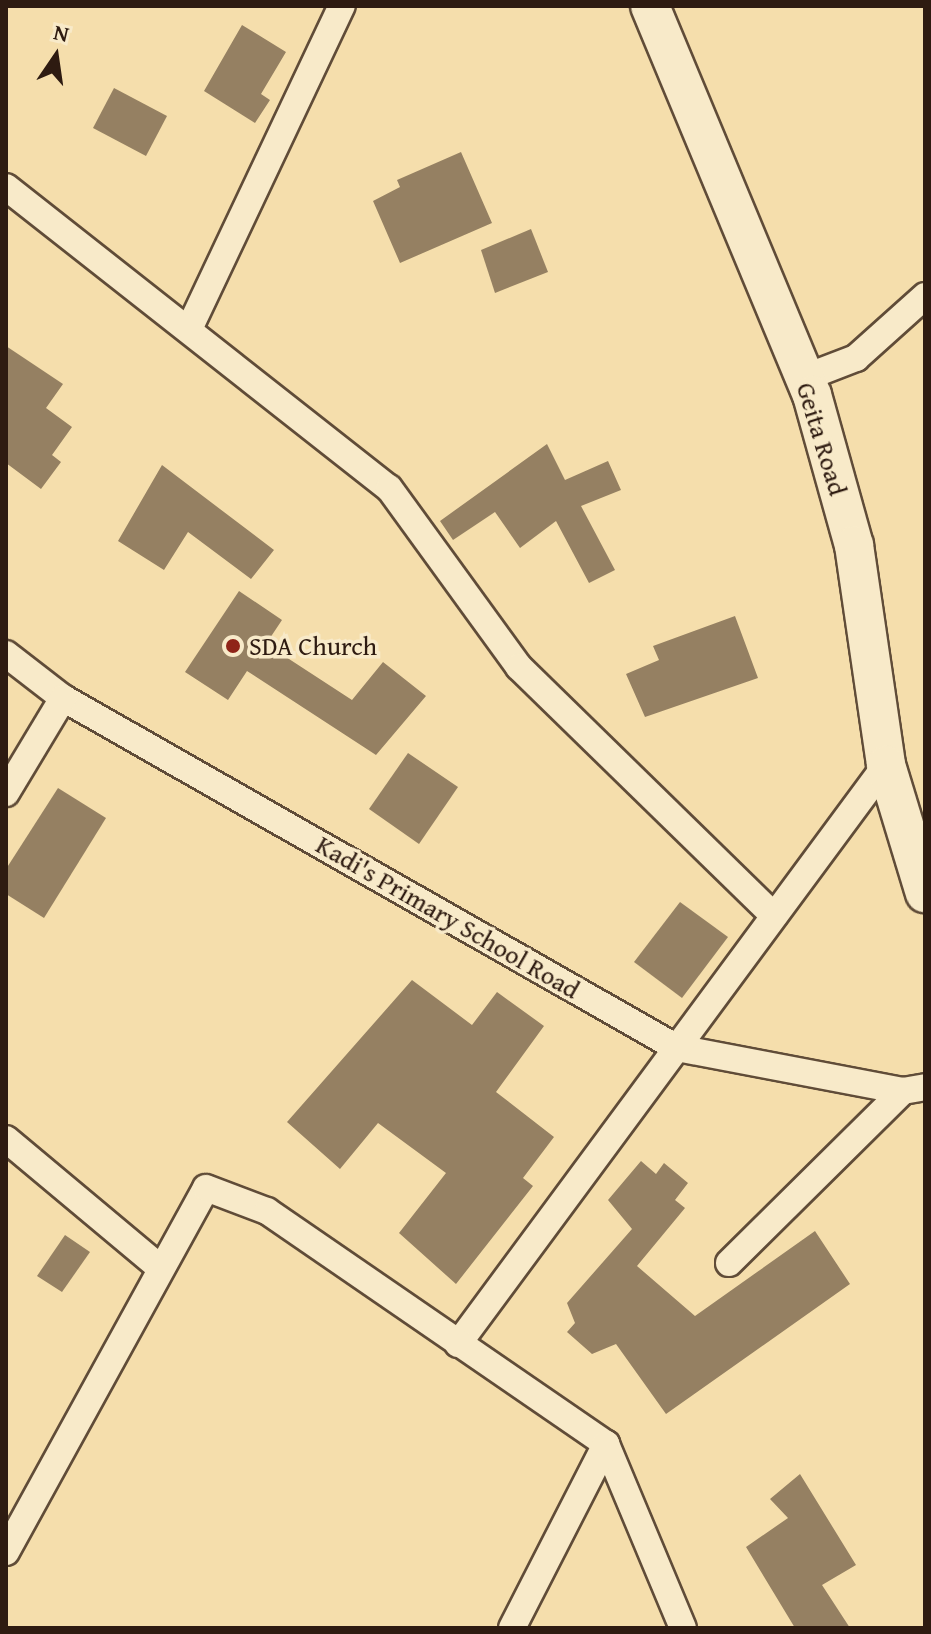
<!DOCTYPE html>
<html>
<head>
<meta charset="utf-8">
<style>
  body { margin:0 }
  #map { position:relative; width:931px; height:1634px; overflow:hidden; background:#f5deac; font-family:"Gentium Book Plus",serif }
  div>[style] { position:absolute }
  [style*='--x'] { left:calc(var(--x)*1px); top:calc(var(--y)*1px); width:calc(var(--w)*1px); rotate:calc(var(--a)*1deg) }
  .building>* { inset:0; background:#958062 }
  .roads { filter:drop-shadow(2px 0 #604c38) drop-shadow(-2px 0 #604c38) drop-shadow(0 2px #604c38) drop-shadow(0 -2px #604c38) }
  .street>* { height:26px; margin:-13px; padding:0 13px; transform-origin:13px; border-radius:13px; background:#f8eac9 }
  .secondary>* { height:38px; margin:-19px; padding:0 19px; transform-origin:19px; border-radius:19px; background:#f8eac9 }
  .dots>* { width:22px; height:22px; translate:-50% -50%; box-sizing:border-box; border:4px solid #f8eac9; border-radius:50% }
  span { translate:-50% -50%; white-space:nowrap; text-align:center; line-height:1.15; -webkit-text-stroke:7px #f8eac9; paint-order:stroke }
  .street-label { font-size:26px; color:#2e1b11 }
  .poi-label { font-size:26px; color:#2e1b11 }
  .left { translate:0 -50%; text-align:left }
  .frame { position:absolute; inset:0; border:8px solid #2e1b11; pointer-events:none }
  .north { position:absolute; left:16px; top:16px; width:80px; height:80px; -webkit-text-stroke:6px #f8eac9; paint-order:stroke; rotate:13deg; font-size:22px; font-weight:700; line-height:32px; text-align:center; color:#2e1b11 }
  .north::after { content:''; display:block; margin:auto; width:28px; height:36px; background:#2e1b11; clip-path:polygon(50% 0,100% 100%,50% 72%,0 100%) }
</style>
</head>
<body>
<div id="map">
  <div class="building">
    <i style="clip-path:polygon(242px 25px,286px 52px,261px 94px,270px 100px,255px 123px,204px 91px)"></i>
    <i style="clip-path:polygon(114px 88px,167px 116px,146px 156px,93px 128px)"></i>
    <i style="clip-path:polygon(461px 152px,492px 223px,400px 263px,373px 201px,400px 187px,397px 180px)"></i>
    <i style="clip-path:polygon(531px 229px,548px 272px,495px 293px,481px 250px)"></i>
    <i style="clip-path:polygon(6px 346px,63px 384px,46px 408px,72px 427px,52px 455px,61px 462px,41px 489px,6px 463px)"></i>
    <i style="clip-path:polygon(547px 444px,565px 480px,608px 461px,621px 490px,581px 506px,615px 570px,589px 583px,556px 521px,520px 548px,495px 512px,453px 540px,440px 521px)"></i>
    <i style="clip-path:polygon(162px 465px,274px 550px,251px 579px,188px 532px,164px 570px,118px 541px)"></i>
    <i style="clip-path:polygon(239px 591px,282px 620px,266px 644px,352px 700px,383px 662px,426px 696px,376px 755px,247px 671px,228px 700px,185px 672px)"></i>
    <i style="clip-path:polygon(735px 616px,758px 678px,645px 717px,626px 674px,659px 660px,653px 646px)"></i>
    <i style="clip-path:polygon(408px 753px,458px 787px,419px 844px,369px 809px)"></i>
    <i style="clip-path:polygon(58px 788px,106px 818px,44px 918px,6px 894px,6px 869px)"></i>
    <i style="clip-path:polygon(680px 902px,728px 937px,682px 998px,634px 962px)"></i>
    <i style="clip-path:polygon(412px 980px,472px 1025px,497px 992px,544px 1026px,496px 1092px,554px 1137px,523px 1178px,533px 1186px,456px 1284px,399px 1233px,446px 1173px,378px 1123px,340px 1169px,287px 1122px)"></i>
    <i style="clip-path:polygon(641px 1161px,656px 1174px,664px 1163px,688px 1183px,675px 1200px,685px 1208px,637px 1266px,695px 1316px,815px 1231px,850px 1284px,666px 1414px,616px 1344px,592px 1354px,567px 1332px,575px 1323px,567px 1303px,632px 1229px,608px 1200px)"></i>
    <i style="clip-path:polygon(65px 1235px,90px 1252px,62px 1292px,37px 1276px)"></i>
    <i style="clip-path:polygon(800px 1474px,856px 1565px,822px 1585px,850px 1628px,795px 1628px,746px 1547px,788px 1518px,770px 1499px)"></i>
  </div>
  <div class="roads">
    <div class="street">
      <i style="--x:6;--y:187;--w:487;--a:38.2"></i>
      <i style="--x:389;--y:488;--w:221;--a:54"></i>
      <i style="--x:519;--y:667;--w:356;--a:44.3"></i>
      <i style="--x:190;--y:327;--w:355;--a:-64.7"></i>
      <i style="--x:804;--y:378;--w:56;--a:-21"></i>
      <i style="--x:856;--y:358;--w:93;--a:-41.9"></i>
      <i style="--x:6;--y:654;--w:72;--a:37.7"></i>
      <i style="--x:63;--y:698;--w:707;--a:29.68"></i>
      <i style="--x:677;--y:1048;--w:230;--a:10.8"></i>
      <i style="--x:903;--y:1091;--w:22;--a:-10"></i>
      <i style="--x:6;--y:793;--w:111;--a:-59"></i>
      <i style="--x:6;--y:1139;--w:198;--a:39.9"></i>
      <i style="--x:729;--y:1263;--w:245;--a:-44.7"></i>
      <i style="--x:458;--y:1344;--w:720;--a:-53.53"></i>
      <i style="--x:6;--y:1552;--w:415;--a:-61.2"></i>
      <i style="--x:206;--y:1188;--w:65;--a:20.7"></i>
      <i style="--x:267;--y:1211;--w:411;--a:34.5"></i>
      <i style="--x:606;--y:1444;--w:199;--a:67.3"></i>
      <i style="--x:512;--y:1628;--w:207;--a:-62.9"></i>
    </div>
    <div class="secondary">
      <i style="--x:650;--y:6;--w:421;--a:67.4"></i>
      <i style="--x:812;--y:395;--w:156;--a:74.4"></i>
      <i style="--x:854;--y:545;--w:222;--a:81.7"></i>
      <i style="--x:886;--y:765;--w:134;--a:73.1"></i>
    </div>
  </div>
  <div class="dots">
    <i style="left:233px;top:646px;background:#8f2418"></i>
  </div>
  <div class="street-label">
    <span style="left:822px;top:439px;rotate:73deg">Geita Road</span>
    <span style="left:448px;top:917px;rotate:30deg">Kadi's Primary School Road</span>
  </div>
  <div class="poi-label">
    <span class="left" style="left:249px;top:646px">SDA Church</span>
  </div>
  <div class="frame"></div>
  <div class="north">N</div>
</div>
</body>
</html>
